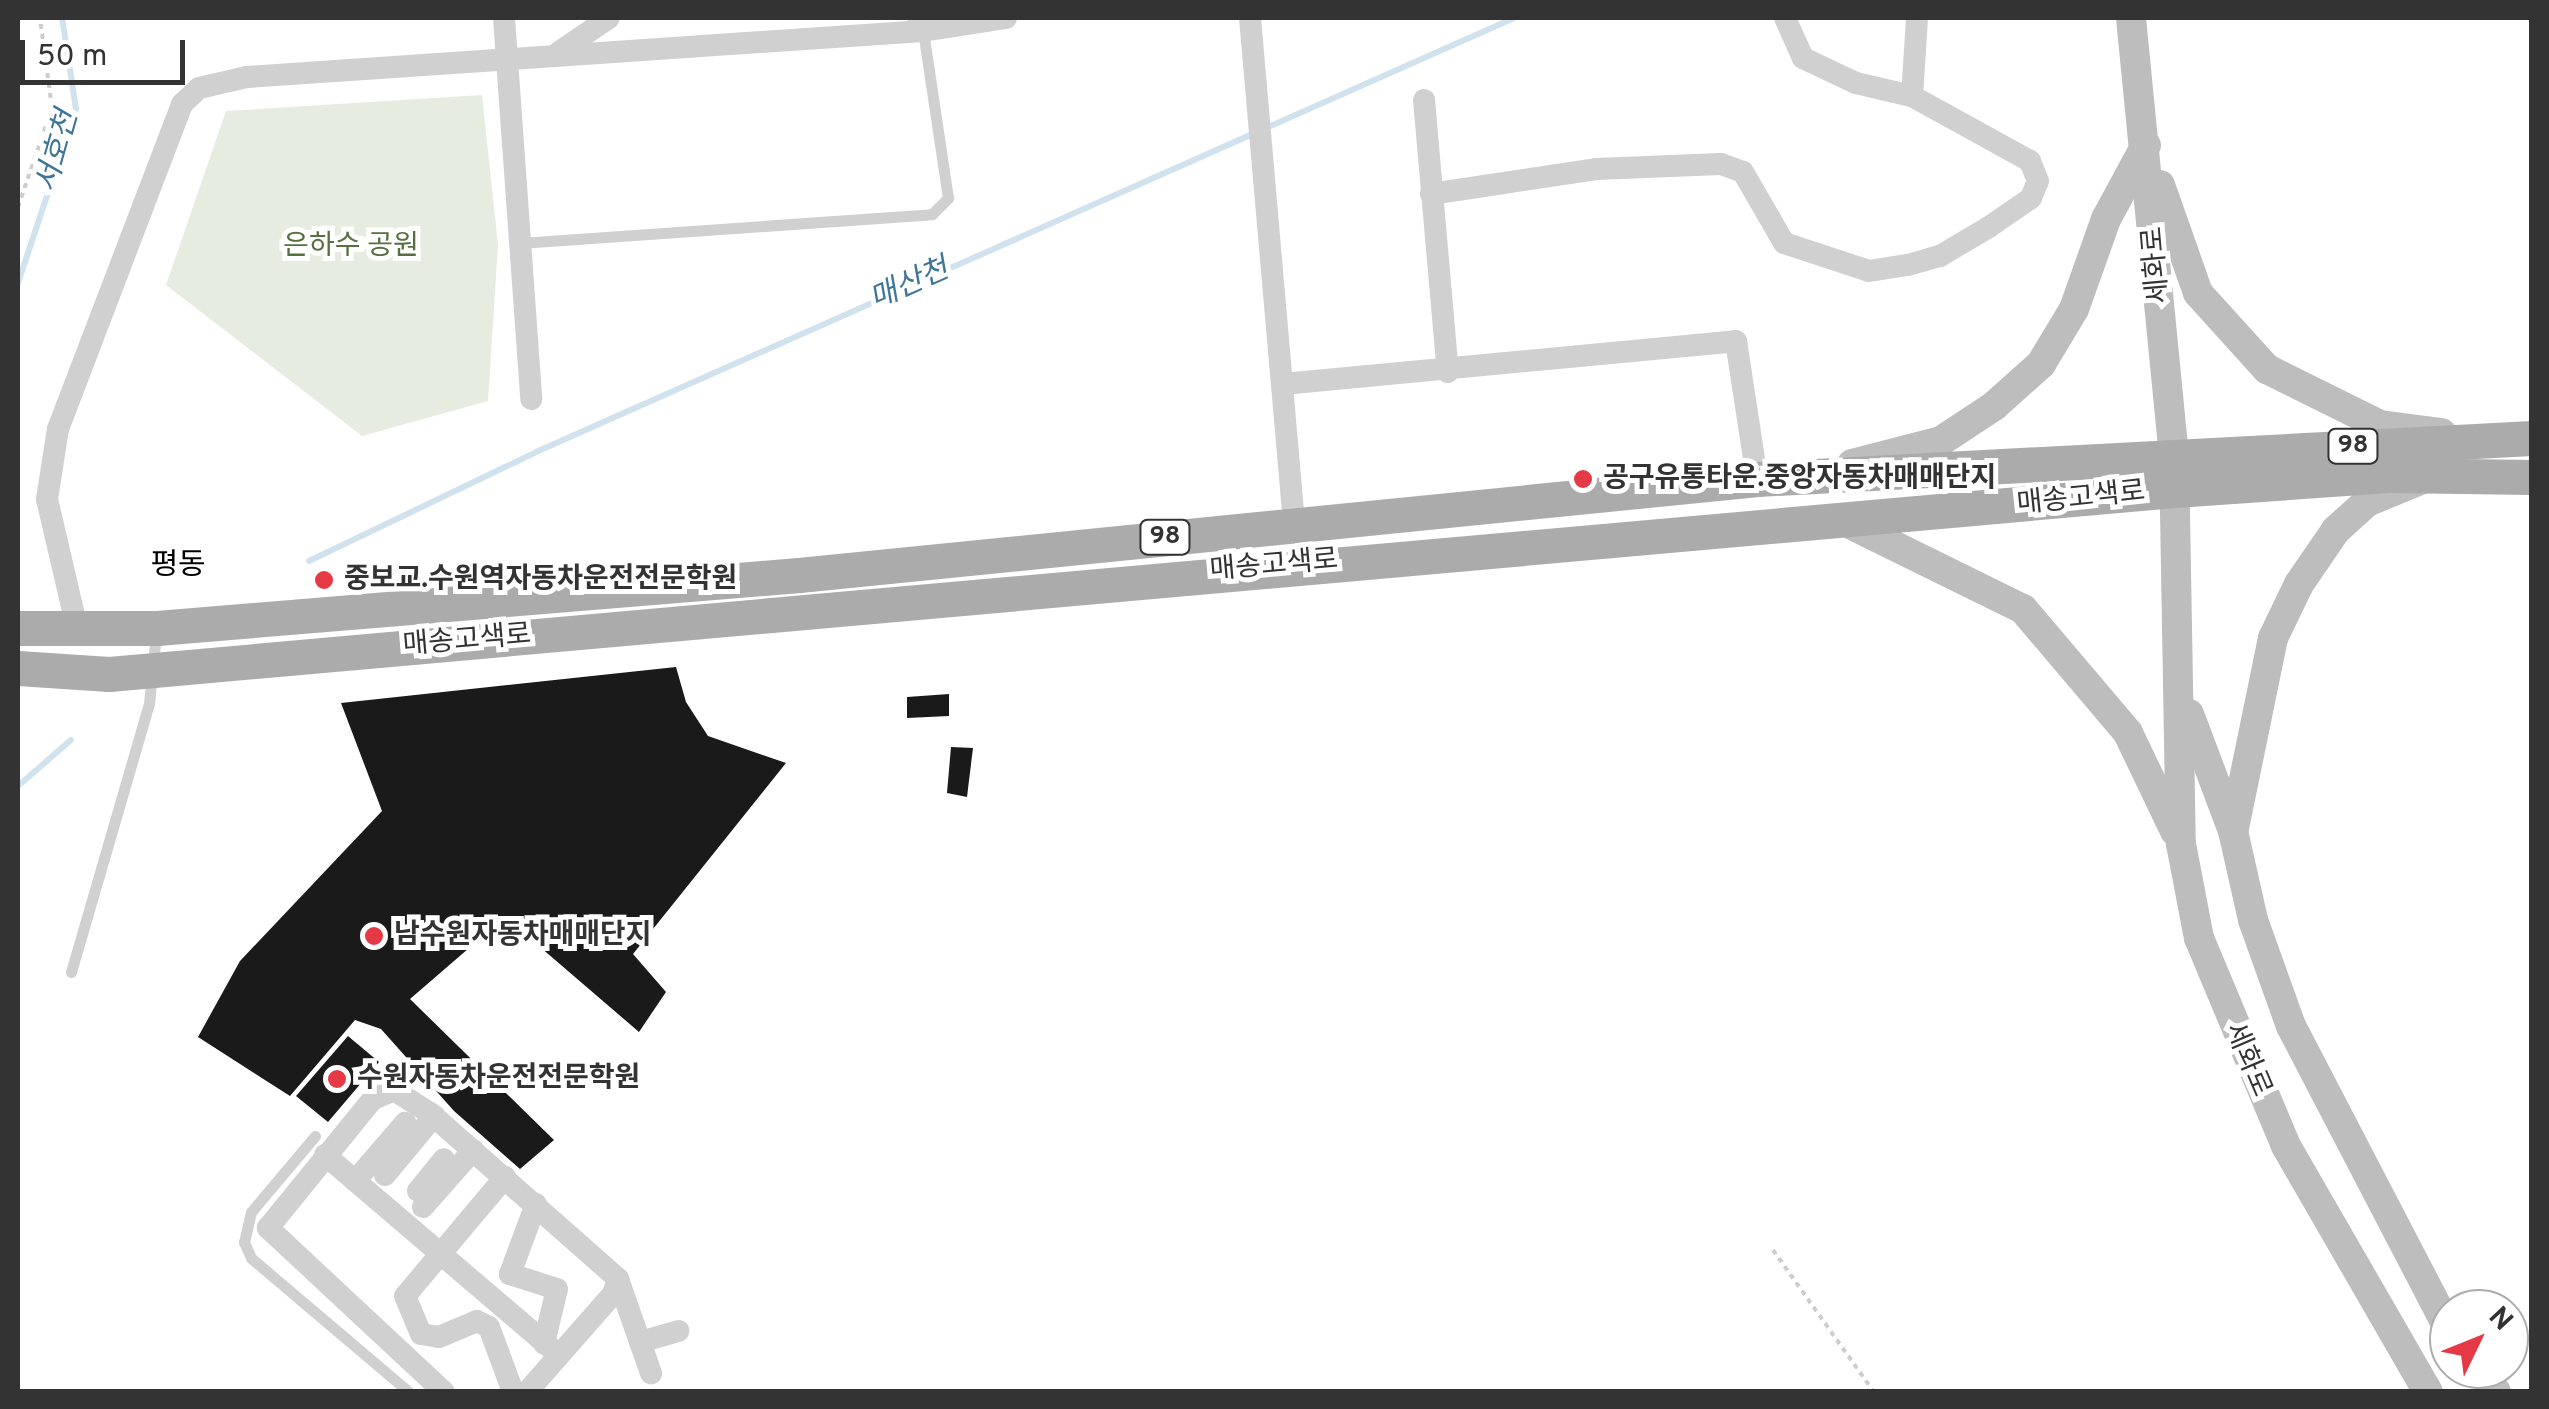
<!DOCTYPE html>
<html>
<head>
<meta charset="utf-8">
<style>
  body { margin:0 }
  #map { position:relative; width:2549px; height:1409px; overflow:hidden; background:#fff; font-family:Overpass,"Noto Sans KR",sans-serif }
  div>[style] { position:absolute }
  [style*='--x'] { left:calc(var(--x)*1px); top:calc(var(--y)*1px); width:calc(var(--w)*1px); rotate:calc(var(--a)*1deg) }
  .green>* { inset:0; background:#e6ecdf }
  .stream>* { height:6px; margin:-3px; padding:0 3px; transform-origin:3px; border-radius:3px; background:#cfe2ee }
  .building>* { inset:0; background:#1a1a1a }
  .path>* { height:4px; margin-top:-2px; transform-origin:0; background:repeating-linear-gradient(90deg,#cdcdcd 0 5px,transparent 0 10px) }
  .service>* { height:11px; margin:-5.5px; padding:0 5.5px; transform-origin:5.5px; border-radius:5.5px; background:#d0d0d0 }
  .minor>* { height:22px; margin:-11px; padding:0 11px; transform-origin:11px; border-radius:11px; background:#d0d0d0 }
  .secondary>* { height:30px; margin:-15px; padding:0 15px; transform-origin:15px; border-radius:15px; background:#bdbdbd }
  .primary>* { height:35px; margin:-17.5px; padding:0 17.5px; transform-origin:17.5px; border-radius:17.5px; background:#ababab }
  .dots>* { width:28px; height:28px; translate:-50% -50%; box-sizing:border-box; border:5px solid #fff; border-radius:50% }
  span { translate:-50% -50%; white-space:nowrap; text-align:center; line-height:1.15; -webkit-text-stroke:10px #fff; paint-order:stroke }
  .shield-label span { padding:2px 8px; background:#fff; border:2px solid; border-radius:8px; -webkit-text-stroke-width:0 }
  .shield-label { font-size:25px; color:#333; font-weight:700 }
  .park-label { font-size:28px; color:#56703f }
  .street-label { font-size:28px; color:#333 }
  .poi-label { font-size:28px; color:#333; font-weight:700 }
  .left { translate:0 -50%; text-align:left }
  .water-label { font-size:30px; color:#3f7597; font-style:italic }
  .neighbourhood-label { font-size:30px; color:#000 }
  .frame { position:absolute; inset:0; border:20px solid #333; pointer-events:none }
  .north { position:absolute; left:2429px; top:1289px; width:100px; height:100px; box-sizing:border-box; background:#fff; border:2px solid #adadad; border-radius:50%; rotate:47deg; font-size:28px; font-weight:700; line-height:40px; text-align:center; color:#333 }
  .north::after { content:''; display:block; margin:auto; width:35px; height:45px; background:#e63946; clip-path:polygon(50% 0,100% 100%,50% 72%,0 100%) }
  .scale { position:absolute; left:20px; top:40px; width:165px; height:45px; box-sizing:border-box; border:5px solid #333; border-top:0; padding-left:12px; font-size:30px; line-height:35px; white-space:nowrap; color:#333; -webkit-text-stroke:8px #fff; paint-order:stroke }
</style>
</head>
<body>
<div id="map">
  <div class="green">
    <i style="clip-path:polygon(482px 95px,498px 245px,488px 401px,362px 436px,166px 285px,226px 111px)"></i>
  </div>
  <div class="stream">
    <i style="--x:18;--y:283;--w:183;--a:-71.6"></i>
    <i style="--x:76;--y:109;--w:92;--a:-98.7"></i>
    <i style="--x:309;--y:561;--w:252;--a:-25.6"></i>
    <i style="--x:536;--y:452;--w:1070;--a:-23.93"></i>
    <i style="--x:18;--y:786;--w:70;--a:-41"></i>
  </div>
  <div class="building">
    <i style="clip-path:polygon(676px 667px,686px 702px,708px 736px,786px 763px,633px 954px,666px 992px,639px 1032px,505px 917px,410px 999px,554px 1140px,520px 1169px,454px 1111px,381px 1029px,355px 1020px,290px 1096px,198px 1037px,240px 961px,382px 811px,341px 703px)"></i>
    <i style="clip-path:polygon(949px 694px,949px 716px,907px 718px,907px 697px)"></i>
    <i style="clip-path:polygon(951px 747px,973px 748px,967px 797px,947px 793px)"></i>
    <i style="clip-path:polygon(348px 1036px,379px 1062px,328px 1122px,296px 1096px)"></i>
  </div>
  <div class="path">
    <i style="--x:18;--y:207;--w:105;--a:-71"></i>
    <i style="--x:52;--y:108;--w:91;--a:-97.6"></i>
    <i style="--x:1773;--y:1250;--w:174;--a:54.6"></i>
  </div>
  <div class="service">
    <i style="--x:520;--y:243;--w:413;--a:-4"></i>
    <i style="--x:932;--y:214;--w:23;--a:-45"></i>
    <i style="--x:948;--y:198;--w:169;--a:-98.5"></i>
    <i style="--x:923;--y:31;--w:17;--a:-130"></i>
    <i style="--x:71;--y:972;--w:279;--a:-73.8"></i>
    <i style="--x:149;--y:704;--w:72;--a:-84.4"></i>
    <i style="--x:315;--y:1136;--w:99;--a:130.1"></i>
    <i style="--x:251;--y:1212;--w:31;--a:103"></i>
    <i style="--x:244;--y:1242;--w:17;--a:66"></i>
    <i style="--x:251;--y:1258;--w:207;--a:40.3"></i>
  </div>
  <div class="minor">
    <i style="--x:504;--y:18;--w:382;--a:85.9"></i>
    <i style="--x:1250;--y:18;--w:507;--a:85.02"></i>
    <i style="--x:1785;--y:18;--w:44;--a:65.8"></i>
    <i style="--x:1803;--y:58;--w:59;--a:25.3"></i>
    <i style="--x:1856;--y:83;--w:57;--a:13.1"></i>
    <i style="--x:1912;--y:96;--w:78;--a:-86.3"></i>
    <i style="--x:559;--y:52;--w:60;--a:-34.2"></i>
    <i style="--x:1424;--y:100;--w:273;--a:85"></i>
    <i style="--x:1431;--y:194;--w:167;--a:-8.6"></i>
    <i style="--x:1596;--y:169;--w:125;--a:-2.3"></i>
    <i style="--x:1721;--y:164;--w:23;--a:20"></i>
    <i style="--x:1743;--y:172;--w:82;--a:60"></i>
    <i style="--x:1784;--y:243;--w:89;--a:18.2"></i>
    <i style="--x:1869;--y:271;--w:39;--a:-9"></i>
    <i style="--x:1908;--y:265;--w:33;--a:-16"></i>
    <i style="--x:1940;--y:256;--w:57;--a:-30.6"></i>
    <i style="--x:1989;--y:227;--w:51;--a:-34.6"></i>
    <i style="--x:2031;--y:198;--w:18;--a:-68"></i>
    <i style="--x:2038;--y:181;--w:22;--a:-112"></i>
    <i style="--x:2030;--y:161;--w:135;--a:-151.2"></i>
    <i style="--x:1283;--y:384;--w:455;--a:-5.4"></i>
    <i style="--x:1736;--y:341;--w:140;--a:81.3"></i>
    <i style="--x:77;--y:628;--w:132;--a:-103.1"></i>
    <i style="--x:47;--y:499;--w:71;--a:-81.1"></i>
    <i style="--x:58;--y:429;--w:348;--a:-69.1"></i>
    <i style="--x:182;--y:104;--w:23;--a:-43"></i>
    <i style="--x:199;--y:88;--w:49;--a:-12.9"></i>
    <i style="--x:247;--y:77;--w:678;--a:-3.89"></i>
    <i style="--x:923;--y:31;--w:84;--a:-8.9"></i>
    <i style="--x:325;--y:1155;--w:308;--a:40.5"></i>
    <i style="--x:385;--y:1175;--w:77;--a:-50.3"></i>
    <i style="--x:505;--y:1177;--w:155;--a:130"></i>
    <i style="--x:405;--y:1296;--w:41;--a:67.2"></i>
    <i style="--x:421;--y:1334;--w:18;--a:9"></i>
    <i style="--x:439;--y:1337;--w:41;--a:-22.8"></i>
    <i style="--x:477;--y:1321;--w:13;--a:27"></i>
    <i style="--x:489;--y:1327;--w:69;--a:69.7"></i>
    <i style="--x:355;--y:1181;--w:77;--a:-49.2"></i>
    <i style="--x:418;--y:1191;--w:41;--a:-50.9"></i>
    <i style="--x:536;--y:1204;--w:75;--a:110.4"></i>
    <i style="--x:510;--y:1274;--w:49;--a:17.7"></i>
    <i style="--x:557;--y:1289;--w:56;--a:103.5"></i>
    <i style="--x:423;--y:1207;--w:76;--a:-48.7"></i>
    <i style="--x:618;--y:1279;--w:100;--a:70.7"></i>
    <i style="--x:640;--y:1342;--w:40;--a:-16"></i>
    <i style="--x:444;--y:1392;--w:241;--a:-137"></i>
    <i style="--x:268;--y:1228;--w:166;--a:-50.9"></i>
    <i style="--x:373;--y:1099;--w:23;--a:-23"></i>
    <i style="--x:394;--y:1090;--w:43;--a:32.6"></i>
    <i style="--x:430;--y:1113;--w:251;--a:41.4"></i>
    <i style="--x:618;--y:1279;--w:16;--a:108"></i>
    <i style="--x:613;--y:1294;--w:130;--a:131.3"></i>
  </div>
  <div class="secondary">
    <i style="--x:2131;--y:18;--w:439;--a:84.4"></i>
    <i style="--x:2174;--y:455;--w:389;--a:89"></i>
    <i style="--x:2181;--y:844;--w:96;--a:79.2"></i>
    <i style="--x:2199;--y:938;--w:225;--a:67.3"></i>
    <i style="--x:2286;--y:1146;--w:284;--a:60"></i>
    <i style="--x:2160;--y:185;--w:114;--a:70.6"></i>
    <i style="--x:2198;--y:293;--w:103;--a:47.8"></i>
    <i style="--x:2267;--y:369;--w:126;--a:26.4"></i>
    <i style="--x:2380;--y:425;--w:62;--a:7.5"></i>
    <i style="--x:1852;--y:464;--w:92;--a:-14.5"></i>
    <i style="--x:1941;--y:441;--w:64;--a:-33.4"></i>
    <i style="--x:1994;--y:406;--w:63;--a:-41.8"></i>
    <i style="--x:2041;--y:364;--w:64;--a:-59"></i>
    <i style="--x:2074;--y:309;--w:96;--a:-70.4"></i>
    <i style="--x:2106;--y:219;--w:84;--a:-61.6"></i>
    <i style="--x:1848;--y:523;--w:195;--a:26.2"></i>
    <i style="--x:2023;--y:609;--w:162;--a:49.7"></i>
    <i style="--x:2128;--y:733;--w:109;--a:64.4"></i>
    <i style="--x:2189;--y:714;--w:125;--a:69.4"></i>
    <i style="--x:2233;--y:831;--w:91;--a:77.3"></i>
    <i style="--x:2253;--y:920;--w:113;--a:70.3"></i>
    <i style="--x:2291;--y:1026;--w:343;--a:62.5"></i>
    <i style="--x:2234;--y:828;--w:194;--a:-78.4"></i>
    <i style="--x:2273;--y:638;--w:60;--a:-64.3"></i>
    <i style="--x:2299;--y:584;--w:65;--a:-55.6"></i>
    <i style="--x:2336;--y:530;--w:42;--a:-42.1"></i>
    <i style="--x:2367;--y:502;--w:63;--a:-22.5"></i>
    <i style="--x:2480;--y:1369;--w:28;--a:55"></i>
  </div>
  <div class="primary">
    <i style="--x:18;--y:628;--w:139;--a:0"></i>
    <i style="--x:157;--y:628;--w:644;--a:-4.72"></i>
    <i style="--x:799;--y:575;--w:963;--a:-5.72"></i>
    <i style="--x:1757;--y:479;--w:776;--a:-3.03"></i>
    <i style="--x:18;--y:668;--w:91;--a:3.8"></i>
    <i style="--x:109;--y:674;--w:2074;--a:-5.09"></i>
    <i style="--x:2175;--y:490;--w:217;--a:-4"></i>
    <i style="--x:2391;--y:475;--w:141;--a:0.8"></i>
  </div>
  <div class="dots">
    <i style="left:1583px;top:479px;background:#e63946"></i>
    <i style="left:324px;top:580px;background:#e63946"></i>
    <i style="left:374px;top:936px;background:#e63946"></i>
    <i style="left:337px;top:1079px;background:#e63946"></i>
  </div>
  <div class="shield-label">
    <span style="left:2353px;top:446px">98</span>
    <span style="left:1165px;top:537px">98</span>
  </div>
  <div class="park-label">
    <span style="left:351px;top:247px">은하수 공원</span>
  </div>
  <div class="street-label">
    <span style="left:2157px;top:265px;rotate:-95deg">세화로</span>
    <span style="left:2081px;top:499px;rotate:-6deg">매송고색로</span>
    <span style="left:1274px;top:566px;rotate:-5deg">매송고색로</span>
    <span style="left:467px;top:641px;rotate:-5deg">매송고색로</span>
    <span style="left:2247px;top:1060px;rotate:67deg">세화로</span>
  </div>
  <div class="poi-label">
    <span class="left" style="left:1603px;top:479px">공구유통타운.중앙자동차매매단지</span>
    <span class="left" style="left:344px;top:580px">중보교.수원역자동차운전전문학원</span>
    <span class="left" style="left:394px;top:936px">남수원자동차매매단지</span>
    <span class="left" style="left:357px;top:1079px">수원자동차운전전문학원</span>
  </div>
  <div class="water-label">
    <span style="left:59px;top:152px;rotate:-74deg">서호천</span>
    <span style="left:910px;top:286px;rotate:-24deg">매산천</span>
  </div>
  <div class="neighbourhood-label">
    <span style="left:178px;top:567px">평동</span>
  </div>
  <div class="frame"></div>
  <div class="north">N</div>
  <div class="scale">50 m</div>
</div>
</body>
</html>
